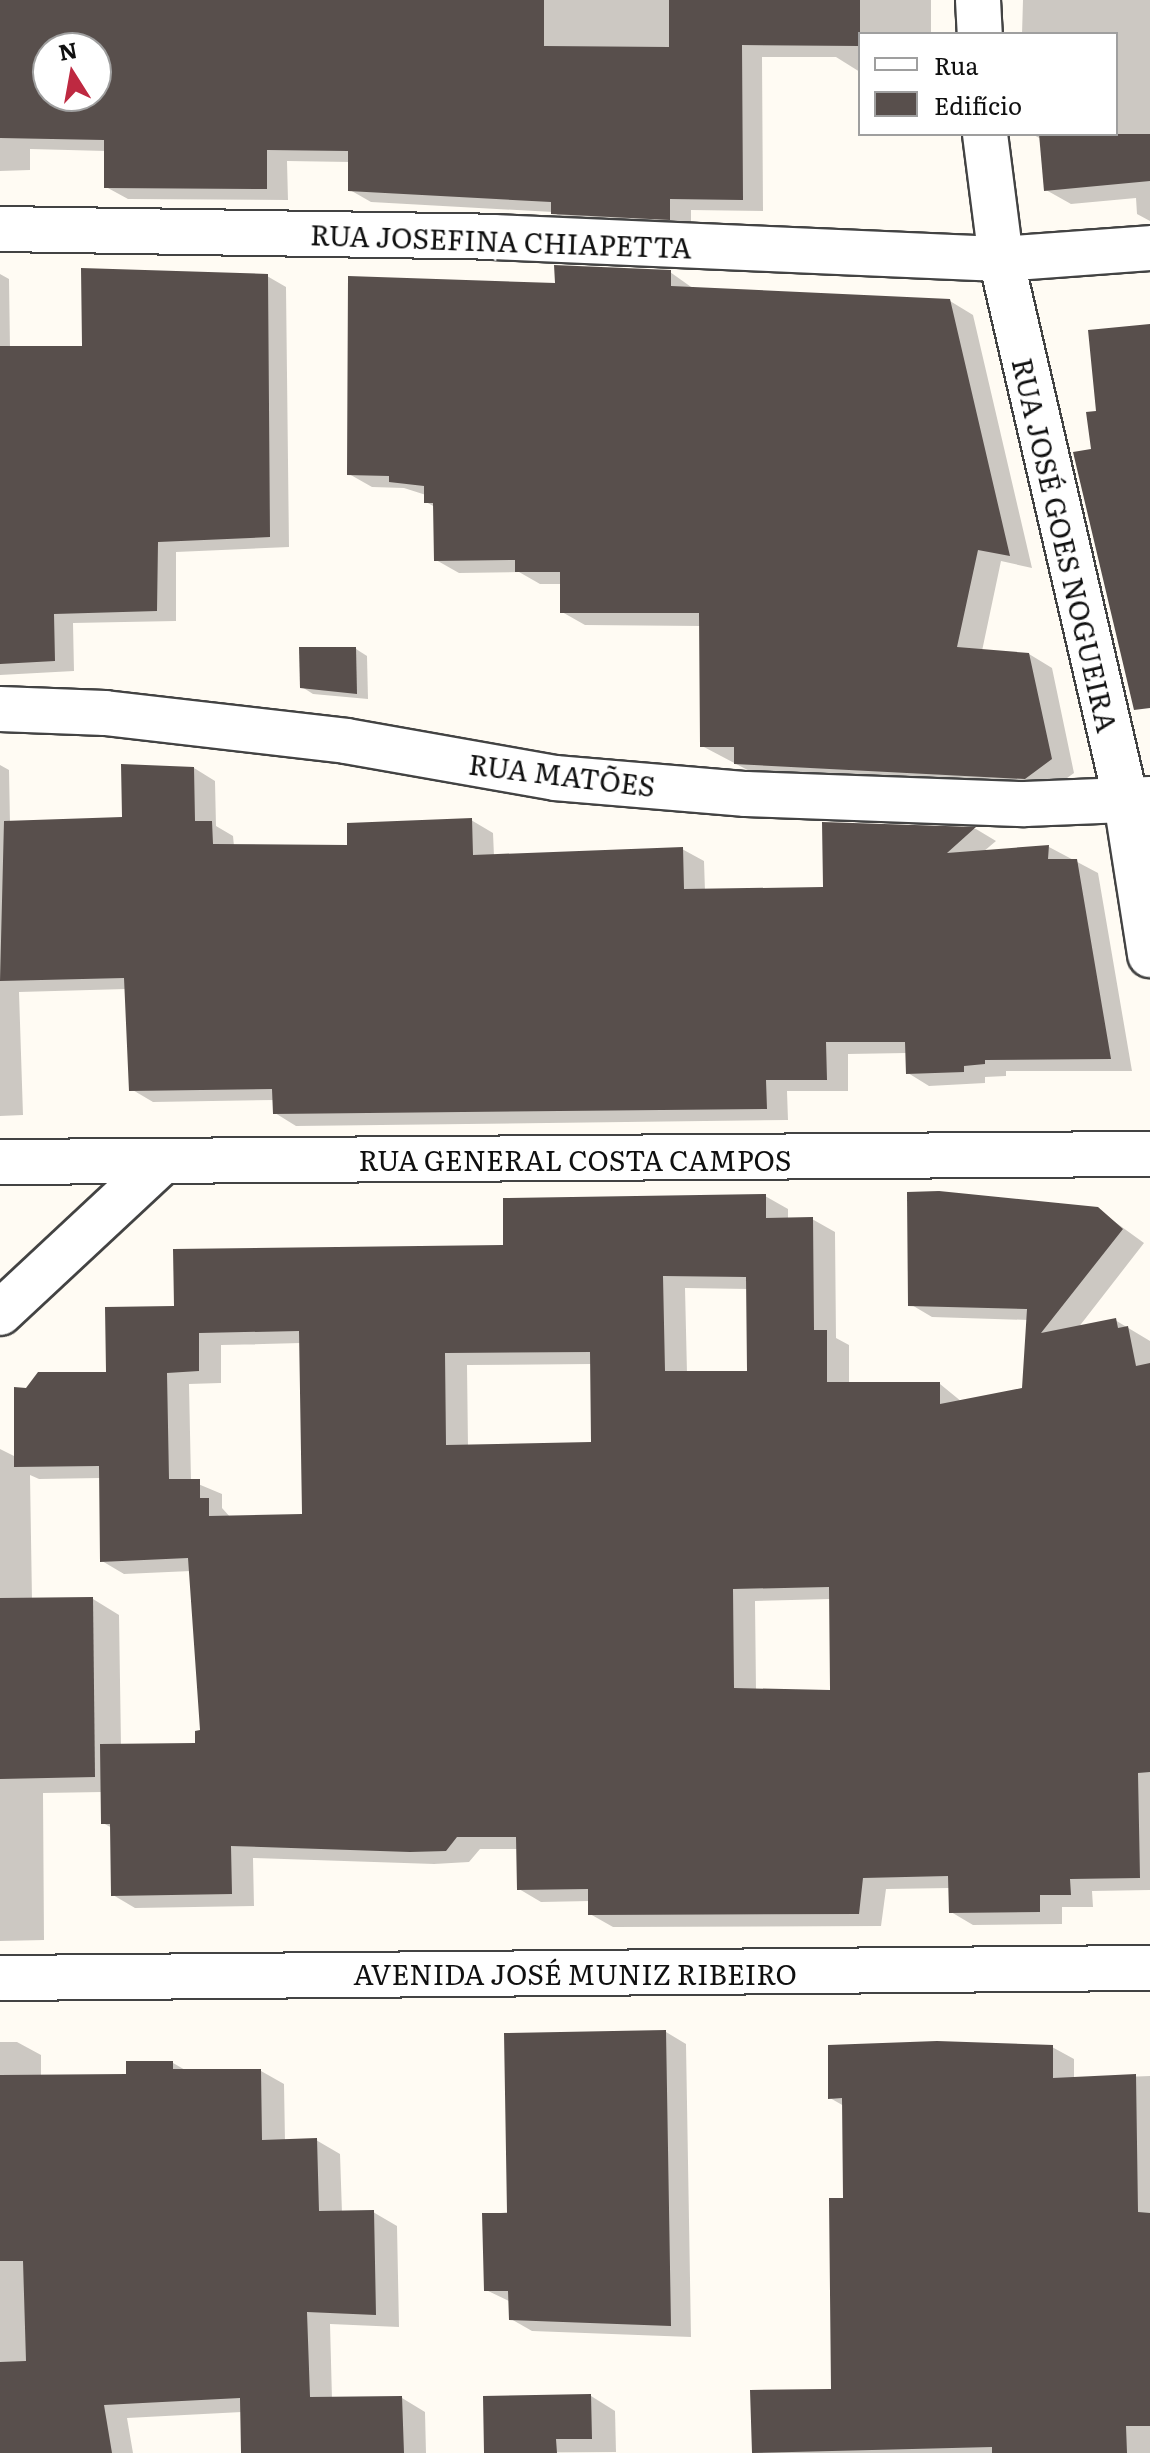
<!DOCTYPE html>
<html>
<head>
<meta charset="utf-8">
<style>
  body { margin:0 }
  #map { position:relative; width:1150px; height:2453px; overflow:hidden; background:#fffbf3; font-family:Literata,serif }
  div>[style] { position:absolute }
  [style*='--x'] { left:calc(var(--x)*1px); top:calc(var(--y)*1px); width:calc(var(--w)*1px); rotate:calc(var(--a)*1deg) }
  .shadow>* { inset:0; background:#0003 }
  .building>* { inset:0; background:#584f4c }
  .roads { filter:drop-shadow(2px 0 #434343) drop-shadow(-2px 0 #434343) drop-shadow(0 2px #434343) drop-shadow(0 -2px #434343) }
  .minor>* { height:44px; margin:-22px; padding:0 22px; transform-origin:22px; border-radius:22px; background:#fff }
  span { translate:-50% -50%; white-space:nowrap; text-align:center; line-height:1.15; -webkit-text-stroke:8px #fff; paint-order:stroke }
  .street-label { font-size:28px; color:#101010 }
  .legend { position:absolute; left:858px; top:32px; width:260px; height:104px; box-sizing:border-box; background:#fff; border:2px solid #9f9f9f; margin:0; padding:10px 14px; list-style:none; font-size:24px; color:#101010 }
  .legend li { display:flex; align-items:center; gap:16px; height:40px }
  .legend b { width:40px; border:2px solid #9f9f9f }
  .north { position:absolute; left:32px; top:32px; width:80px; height:80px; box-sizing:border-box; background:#fff; border:2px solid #9f9f9f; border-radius:50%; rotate:349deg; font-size:22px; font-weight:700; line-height:32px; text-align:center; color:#101010 }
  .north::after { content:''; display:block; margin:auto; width:28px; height:36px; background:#be2941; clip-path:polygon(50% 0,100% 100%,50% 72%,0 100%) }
</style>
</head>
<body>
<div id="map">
  <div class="shadow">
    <i style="clip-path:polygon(evenodd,0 0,931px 0,931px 34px,860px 34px,860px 72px,836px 57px,762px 57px,763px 211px,691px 210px,691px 231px,575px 226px,553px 212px,371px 202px,350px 190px,350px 162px,287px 161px,288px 200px,128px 199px,106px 187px,106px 151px,30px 149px,30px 170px,0 171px,0 0,48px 48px,96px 48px,96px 96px,48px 96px,48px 48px)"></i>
    <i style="clip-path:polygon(1023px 0,1150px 0,1150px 221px,1137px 214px,1136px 198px,1071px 204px,1046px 190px,1041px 139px,1032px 134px,1116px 134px,1116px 34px,1022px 34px)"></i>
    <i style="clip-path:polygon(670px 272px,694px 289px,950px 301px,973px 315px,1032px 568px,1001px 561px,982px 651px,1029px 654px,1052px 668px,1074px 773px,1049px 791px,759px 776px,702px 746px,701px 626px,585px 625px,562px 612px,562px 584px,540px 584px,519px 572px,459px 573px,436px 560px,435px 507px,426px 502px,426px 495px,404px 488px,372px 487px,349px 474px,557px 285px)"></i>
    <i style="clip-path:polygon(0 274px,9px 279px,10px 348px,84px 347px,267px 276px,286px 287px,289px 547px,176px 552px,176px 621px,73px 623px,74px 671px,0 675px)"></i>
    <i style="clip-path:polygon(356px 649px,367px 656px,368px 699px,313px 694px,302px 687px)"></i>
    <i style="clip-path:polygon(0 765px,9px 770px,10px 823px,124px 819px,194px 768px,215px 781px,216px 826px,233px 836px,234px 846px,349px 847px,471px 820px,493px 833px,494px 856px,682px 849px,704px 861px,705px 891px,825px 889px,824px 824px,976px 829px,996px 841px,983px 852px,1049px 847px,1098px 873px,1132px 1071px,1006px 1071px,1006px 1076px,985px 1077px,985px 1083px,929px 1086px,908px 1073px,907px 1053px,848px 1054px,848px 1091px,787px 1091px,788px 1120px,296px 1126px,275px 1113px,274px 1100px,153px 1102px,131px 1089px,126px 989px,19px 992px,23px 1115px,0 1116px)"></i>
    <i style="clip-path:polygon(evenodd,765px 1196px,788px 1209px,788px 1220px,812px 1219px,835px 1232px,836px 1338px,849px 1345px,849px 1384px,940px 1384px,962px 1402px,1024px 1390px,1029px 1320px,932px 1317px,910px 1304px,1097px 1209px,1144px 1243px,1078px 1328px,1115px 1320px,1150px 1341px,1150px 1890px,1092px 1891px,1093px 1907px,1062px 1907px,1062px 1924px,973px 1925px,951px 1912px,950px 1888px,886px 1889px,881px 1926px,613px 1927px,590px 1914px,590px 1901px,541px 1902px,519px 1889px,518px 1849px,480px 1849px,469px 1862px,434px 1864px,253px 1858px,254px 1906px,135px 1908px,113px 1895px,112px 1828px,103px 1823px,103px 1792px,43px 1793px,44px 1940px,0 1941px,0 1449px,16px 1457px,27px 1390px,108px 1374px,176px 1308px,765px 1196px,685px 1288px,748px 1289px,749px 1373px,687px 1373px,685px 1288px,765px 1196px,301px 1343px,304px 1516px,231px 1518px,222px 1508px,222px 1494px,191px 1481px,189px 1384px,221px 1383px,221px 1345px,301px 1343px,765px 1196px,592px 1364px,593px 1444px,468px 1447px,467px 1365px,592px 1364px,765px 1196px,30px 1475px,39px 1479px,101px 1478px,102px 1561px,124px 1574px,191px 1571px,203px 1732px,197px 1745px,121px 1746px,119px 1615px,93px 1599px,32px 1600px,30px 1475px,765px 1196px,831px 1599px,832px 1692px,756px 1690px,755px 1601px,831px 1599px)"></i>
    <i style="clip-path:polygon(666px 2032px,686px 2044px,691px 2337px,532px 2331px,511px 2319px,511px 2302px,486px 2290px,484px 2215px,509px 2212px)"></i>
    <i style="clip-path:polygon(0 2042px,17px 2042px,41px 2055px,41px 2077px,128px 2076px,173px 2063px,187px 2071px,261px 2071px,284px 2084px,285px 2141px,316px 2140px,340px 2154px,342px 2213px,373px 2212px,397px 2226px,399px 2327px,330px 2324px,332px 2399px,402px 2398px,425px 2412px,426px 2453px,243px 2453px,242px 2412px,127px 2418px,133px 2453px,0 2453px)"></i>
    <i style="clip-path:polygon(1052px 2047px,1074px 2059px,1074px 2079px,1150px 2076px,1150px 2453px,754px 2453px,752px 2392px,833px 2391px,845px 2200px,844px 2106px,830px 2098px)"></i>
    <i style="clip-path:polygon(591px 2396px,615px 2411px,616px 2452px,486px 2453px)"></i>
  </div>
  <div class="building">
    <i style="clip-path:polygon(evenodd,0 0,544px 0,544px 46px,669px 47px,669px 0,860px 0,860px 46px,742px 45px,743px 200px,670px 199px,670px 220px,551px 214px,551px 202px,348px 191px,348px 151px,267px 150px,267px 189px,104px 188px,104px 140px,0 138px,0 0,48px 48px,96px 48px,96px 96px,48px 96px,48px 48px)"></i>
    <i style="clip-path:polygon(1039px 134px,1150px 134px,1150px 181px,1044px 191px)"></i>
    <i style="clip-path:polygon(554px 265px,671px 270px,671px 286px,950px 299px,1010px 556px,978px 550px,957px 647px,1029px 653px,1052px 759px,1025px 779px,734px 764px,734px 747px,700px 747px,699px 613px,560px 613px,560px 572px,515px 572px,515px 560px,434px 561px,433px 503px,424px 503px,424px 486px,389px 482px,389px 476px,347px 475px,348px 276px,555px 283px)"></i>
    <i style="clip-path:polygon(81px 268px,268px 274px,270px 537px,158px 542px,157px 611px,54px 614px,55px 661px,0 664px,0 346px,82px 346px)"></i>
    <i style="clip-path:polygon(1150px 324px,1150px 708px,1134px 710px,1073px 452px,1091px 449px,1086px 412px,1096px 411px,1088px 330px)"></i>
    <i style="clip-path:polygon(299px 647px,356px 647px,357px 694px,300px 688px)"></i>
    <i style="clip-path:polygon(121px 764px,194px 767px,195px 821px,212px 821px,213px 844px,347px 845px,347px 823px,472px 818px,473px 855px,683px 847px,684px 889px,823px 887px,822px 822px,976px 827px,947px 853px,1049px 845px,1048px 859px,1077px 859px,1111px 1059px,985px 1060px,985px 1064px,964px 1066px,964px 1072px,906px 1074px,905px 1042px,826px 1042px,827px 1080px,766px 1080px,767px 1109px,273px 1114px,272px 1089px,129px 1091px,124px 978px,0 981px,4px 821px,122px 817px)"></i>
    <i style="clip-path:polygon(evenodd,939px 1191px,1098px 1207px,1123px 1229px,1041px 1333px,1116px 1318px,1118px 1328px,1128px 1326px,1136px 1366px,1150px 1363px,1150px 1772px,1138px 1773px,1140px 1878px,1070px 1879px,1071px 1895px,1040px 1895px,1040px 1912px,949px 1913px,948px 1876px,863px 1878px,859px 1914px,588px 1915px,588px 1889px,517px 1890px,516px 1837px,457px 1837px,446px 1851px,410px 1852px,231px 1846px,232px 1894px,111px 1896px,110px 1824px,101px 1824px,100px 1744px,195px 1743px,195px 1731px,200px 1730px,188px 1558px,100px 1562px,99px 1466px,14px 1467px,14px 1387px,26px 1388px,38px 1372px,106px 1372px,105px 1307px,174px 1306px,173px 1249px,503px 1245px,503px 1198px,766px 1194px,766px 1218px,813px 1217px,814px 1330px,827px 1330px,827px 1382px,940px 1382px,940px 1404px,1022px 1388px,1027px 1309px,908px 1306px,907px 1192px,939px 1191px,663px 1276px,746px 1277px,747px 1371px,665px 1371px,663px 1276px,939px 1191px,299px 1331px,302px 1514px,209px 1516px,209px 1498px,200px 1498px,200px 1479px,169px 1479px,167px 1373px,199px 1371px,199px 1333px,299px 1331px,939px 1191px,590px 1352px,591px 1442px,446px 1445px,445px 1353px,590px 1352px,939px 1191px,829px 1587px,830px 1690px,734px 1688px,733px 1589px,829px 1587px)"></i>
    <i style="clip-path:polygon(93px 1597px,95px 1777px,0 1779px,0 1598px)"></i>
    <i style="clip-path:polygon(666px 2030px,671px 2326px,509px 2320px,508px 2291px,484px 2291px,482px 2213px,507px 2213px,504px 2033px)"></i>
    <i style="clip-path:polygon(937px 2041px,1053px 2045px,1053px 2078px,1136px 2074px,1138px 2212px,1150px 2213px,1150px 2426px,1126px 2426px,1127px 2453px,992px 2453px,992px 2447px,752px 2453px,750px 2390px,831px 2389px,829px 2198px,843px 2198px,842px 2098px,828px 2099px,828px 2045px)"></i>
    <i style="clip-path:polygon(126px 2061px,173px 2061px,173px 2069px,261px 2069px,262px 2140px,317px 2138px,319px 2211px,374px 2210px,376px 2315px,307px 2312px,310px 2397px,402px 2396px,404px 2453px,241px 2453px,240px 2398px,104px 2405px,112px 2453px,0 2453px,0 2362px,26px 2361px,23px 2261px,0 2261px,0 2075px,126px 2074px)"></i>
    <i style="clip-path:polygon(591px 2394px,592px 2439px,556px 2439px,557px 2453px,484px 2453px,483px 2396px)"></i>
  </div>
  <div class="roads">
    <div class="minor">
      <i style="--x:978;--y:0;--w:34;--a:87"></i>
      <i style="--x:985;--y:134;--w:126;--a:82.7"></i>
      <i style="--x:1001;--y:259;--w:556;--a:77.01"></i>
      <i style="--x:1126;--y:801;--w:156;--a:81.1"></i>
      <i style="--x:0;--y:229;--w:493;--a:0.9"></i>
      <i style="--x:493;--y:237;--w:508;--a:2.48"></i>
      <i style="--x:1001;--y:259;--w:149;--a:-4.2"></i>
      <i style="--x:0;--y:709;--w:105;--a:2.2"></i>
      <i style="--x:105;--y:713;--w:243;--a:6.6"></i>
      <i style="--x:346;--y:741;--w:212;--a:10"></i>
      <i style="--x:555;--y:778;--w:192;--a:4.8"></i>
      <i style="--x:746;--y:794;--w:279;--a:2.1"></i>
      <i style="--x:1025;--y:804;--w:125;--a:-2.3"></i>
      <i style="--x:0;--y:1162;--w:1150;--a:-0.4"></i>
      <i style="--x:0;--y:1313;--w:220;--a:-43"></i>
      <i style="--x:0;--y:1978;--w:1150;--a:-0.5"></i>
    </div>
  </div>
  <div class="street-label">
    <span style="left:501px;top:240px;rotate:2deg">RUA JOSEFINA CHIAPETTA</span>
    <span style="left:1066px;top:545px;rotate:77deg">RUA JOSÉ GOES NOGUEIRA</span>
    <span style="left:562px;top:774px;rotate:7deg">RUA MATÕES</span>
    <span style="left:575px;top:1159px">RUA GENERAL COSTA CAMPOS</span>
    <span style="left:575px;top:1973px">AVENIDA JOSÉ MUNIZ RIBEIRO</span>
  </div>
  <ul class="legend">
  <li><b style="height:10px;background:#fff"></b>Rua</li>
  <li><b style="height:22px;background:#584f4c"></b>Edifício</li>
  </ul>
  <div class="north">N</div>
</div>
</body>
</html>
